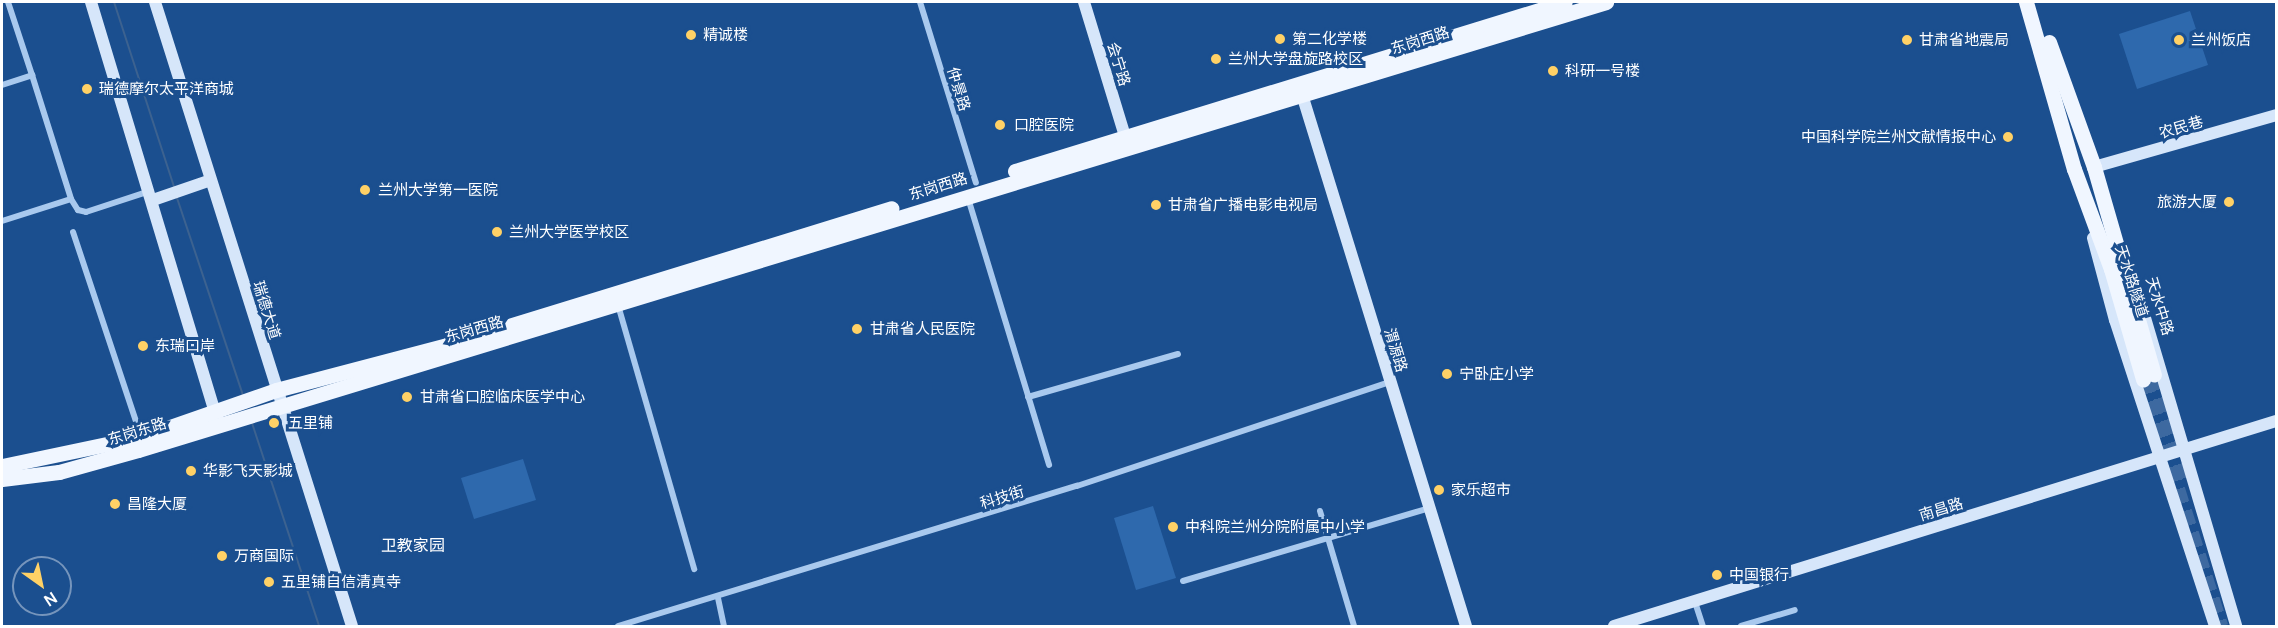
<!DOCTYPE html>
<html>
<head>
<meta charset="utf-8">
<style>
  body { margin:0 }
  #map { position:relative; width:2278px; height:628px; overflow:hidden; background:#1b4f8f; font-family:Manrope,"Noto Sans SC",sans-serif }
  div>[style] { position:absolute }
  [style*='--x'] { left:calc(var(--x)*1px); top:calc(var(--y)*1px); width:calc(var(--w)*1px); rotate:calc(var(--a)*1deg) }
  .green>* { inset:0; background:#2e69ad }
  .stream>* { height:2px; margin:-1px; padding:0 1px; transform-origin:1px; border-radius:1px; background:#3c6290 }
  .primary-tunnel>* { height:15px; margin-top:-7.5px; transform-origin:0; background:repeating-linear-gradient(90deg,#3d69a0 0 15px,transparent 0 23px) }
  .street>* { height:6px; margin:-3px; padding:0 3px; transform-origin:3px; border-radius:3px; background:#a9c9ee }
  .secondary>* { height:12px; margin:-6px; padding:0 6px; transform-origin:6px; border-radius:6px; background:#d6e6fa }
  .primary>* { height:15px; margin:-7.5px; padding:0 7.5px; transform-origin:7.5px; border-radius:7.5px; background:#f0f6ff }
  .dots>* { width:16px; height:16px; translate:-50% -50%; box-sizing:border-box; border:3px solid #1b4f8f; border-radius:50% }
  span { translate:-50% -50%; white-space:nowrap; text-align:center; line-height:1.15; -webkit-text-stroke:6px #1b4f8f; paint-order:stroke }
  .poi-label { font-size:15px; color:#fff }
  .left { translate:0 -50%; text-align:left }
  .right { translate:-100% -50%; text-align:right }
  .street-label { font-size:15px; color:#fff }
  .neighbourhood-label { font-size:16px; color:#fff }
  .frame { position:absolute; inset:0; border:3px solid #fff; pointer-events:none }
  .north { position:absolute; left:12px; top:556px; width:60px; height:60px; box-sizing:border-box; background:#1b4f8f; border:2px solid #7695bc; border-radius:50%; rotate:147deg; font-size:16px; font-weight:700; line-height:24px; text-align:center; color:#fff }
  .north::after { content:''; display:block; margin:auto; width:21px; height:27px; background:#ffd166; clip-path:polygon(50% 0,100% 100%,50% 72%,0 100%) }
</style>
</head>
<body>
<div id="map">
  <div class="green">
    <i style="clip-path:polygon(2190px 11px,2208px 65px,2137px 89px,2119px 34px)"></i>
    <i style="clip-path:polygon(523px 459px,536px 500px,474px 519px,461px 478px)"></i>
    <i style="clip-path:polygon(1153px 506px,1176px 578px,1136px 590px,1114px 518px)"></i>
  </div>
  <div class="stream">
    <i style="--x:114;--y:2;--w:194;--a:72"></i>
    <i style="--x:176;--y:195;--w:211;--a:71.5"></i>
    <i style="--x:251;--y:420;--w:217;--a:71.7"></i>
  </div>
  <div class="primary-tunnel">
    <i style="--x:2154;--y:375;--w:110;--a:72.6"></i>
    <i style="--x:2143;--y:379;--w:259;--a:72.5"></i>
  </div>
  <div class="street">
    <i style="--x:920;--y:2;--w:189;--a:72.8"></i>
    <i style="--x:32;--y:75;--w:130;--a:72.5"></i>
    <i style="--x:71;--y:199;--w:13;--a:58"></i>
    <i style="--x:78;--y:210;--w:8;--a:14"></i>
    <i style="--x:86;--y:212;--w:67;--a:-18.2"></i>
    <i style="--x:2;--y:85;--w:32;--a:-18"></i>
    <i style="--x:32;--y:75;--w:77;--a:-108.2"></i>
    <i style="--x:968;--y:198;--w:279;--a:73.1"></i>
    <i style="--x:2;--y:221;--w:72;--a:-17.7"></i>
    <i style="--x:73;--y:232;--w:215;--a:71.6"></i>
    <i style="--x:618;--y:305;--w:275;--a:73.9"></i>
    <i style="--x:1028;--y:397;--w:156;--a:-16"></i>
    <i style="--x:1320;--y:511;--w:120;--a:73.5"></i>
    <i style="--x:1183;--y:581;--w:257;--a:-16.5"></i>
    <i style="--x:718;--y:598;--w:29;--a:78"></i>
    <i style="--x:1695;--y:602;--w:25;--a:72"></i>
    <i style="--x:618;--y:626;--w:480;--a:-17"></i>
    <i style="--x:1077;--y:486;--w:330;--a:-18.4"></i>
    <i style="--x:1741;--y:626;--w:56;--a:-16.5"></i>
  </div>
  <div class="secondary">
    <i style="--x:91;--y:2;--w:437;--a:73.2"></i>
    <i style="--x:155;--y:2;--w:654;--a:72.48"></i>
    <i style="--x:1084;--y:2;--w:140;--a:73"></i>
    <i style="--x:1300;--y:88;--w:563;--a:72.85"></i>
    <i style="--x:2094;--y:167;--w:189;--a:-15.9"></i>
    <i style="--x:153;--y:200;--w:61;--a:-19"></i>
    <i style="--x:2093;--y:238;--w:85;--a:75"></i>
    <i style="--x:2115;--y:320;--w:322;--a:71.9"></i>
    <i style="--x:2132;--y:274;--w:367;--a:73.5"></i>
    <i style="--x:1614;--y:626;--w:693;--a:-17.21"></i>
  </div>
  <div class="primary">
    <i style="--x:2026;--y:2;--w:174;--a:74"></i>
    <i style="--x:2074;--y:169;--w:107;--a:69.7"></i>
    <i style="--x:2111;--y:269;--w:115;--a:73.8"></i>
    <i style="--x:2049;--y:42;--w:133;--a:70.2"></i>
    <i style="--x:2094;--y:167;--w:216;--a:73.9"></i>
    <i style="--x:1015;--y:171;--w:575;--a:-17.08"></i>
    <i style="--x:2;--y:466;--w:142;--a:-11.8"></i>
    <i style="--x:141;--y:437;--w:143;--a:-19.2"></i>
    <i style="--x:276;--y:390;--w:177;--a:-14.7"></i>
    <i style="--x:447;--y:345;--w:465;--a:-17.1"></i>
    <i style="--x:2;--y:479;--w:57;--a:-7"></i>
    <i style="--x:59;--y:472;--w:82;--a:-15.6"></i>
    <i style="--x:138;--y:450;--w:1535;--a:-16.97"></i>
  </div>
  <div class="dots">
    <i style="left:691px;top:35px;background:#ffd166"></i>
    <i style="left:1280px;top:39px;background:#ffd166"></i>
    <i style="left:1907px;top:40px;background:#ffd166"></i>
    <i style="left:2179px;top:40px;background:#ffd166"></i>
    <i style="left:1216px;top:59px;background:#ffd166"></i>
    <i style="left:1553px;top:71px;background:#ffd166"></i>
    <i style="left:87px;top:89px;background:#ffd166"></i>
    <i style="left:1000px;top:125px;background:#ffd166"></i>
    <i style="left:2008px;top:137px;background:#ffd166"></i>
    <i style="left:365px;top:190px;background:#ffd166"></i>
    <i style="left:2229px;top:202px;background:#ffd166"></i>
    <i style="left:1156px;top:205px;background:#ffd166"></i>
    <i style="left:497px;top:232px;background:#ffd166"></i>
    <i style="left:857px;top:329px;background:#ffd166"></i>
    <i style="left:143px;top:346px;background:#ffd166"></i>
    <i style="left:1447px;top:374px;background:#ffd166"></i>
    <i style="left:407px;top:397px;background:#ffd166"></i>
    <i style="left:274px;top:423px;background:#ffd166"></i>
    <i style="left:191px;top:471px;background:#ffd166"></i>
    <i style="left:1439px;top:490px;background:#ffd166"></i>
    <i style="left:115px;top:504px;background:#ffd166"></i>
    <i style="left:1173px;top:527px;background:#ffd166"></i>
    <i style="left:222px;top:556px;background:#ffd166"></i>
    <i style="left:1717px;top:575px;background:#ffd166"></i>
    <i style="left:269px;top:582px;background:#ffd166"></i>
  </div>
  <div class="poi-label">
    <span class="left" style="left:703px;top:35px">精诚楼</span>
    <span class="left" style="left:1292px;top:39px">第二化学楼</span>
    <span class="left" style="left:1919px;top:40px">甘肃省地震局</span>
    <span class="left" style="left:2191px;top:40px">兰州饭店</span>
    <span class="left" style="left:1228px;top:59px">兰州大学盘旋路校区</span>
    <span class="left" style="left:1565px;top:71px">科研一号楼</span>
    <span class="left" style="left:99px;top:89px">瑞德摩尔太平洋商城</span>
    <span class="left" style="left:1014px;top:125px">口腔医院</span>
    <span class="right" style="left:1996px;top:137px">中国科学院兰州文献情报中心</span>
    <span class="left" style="left:378px;top:190px">兰州大学第一医院</span>
    <span class="right" style="left:2217px;top:202px">旅游大厦</span>
    <span class="left" style="left:1168px;top:205px">甘肃省广播电影电视局</span>
    <span class="left" style="left:509px;top:232px">兰州大学医学校区</span>
    <span class="left" style="left:870px;top:329px">甘肃省人民医院</span>
    <span class="left" style="left:155px;top:346px">东瑞口岸</span>
    <span class="left" style="left:1459px;top:374px">宁卧庄小学</span>
    <span class="left" style="left:420px;top:397px">甘肃省口腔临床医学中心</span>
    <span class="left" style="left:288px;top:423px">五里铺</span>
    <span class="left" style="left:203px;top:471px">华影飞天影城</span>
    <span class="left" style="left:1451px;top:490px">家乐超市</span>
    <span class="left" style="left:127px;top:504px">昌隆大厦</span>
    <span class="left" style="left:1185px;top:527px">中科院兰州分院附属中小学</span>
    <span class="left" style="left:234px;top:556px">万商国际</span>
    <span class="left" style="left:1729px;top:575px">中国银行</span>
    <span class="left" style="left:281px;top:582px">五里铺自信清真寺</span>
  </div>
  <div class="street-label">
    <span style="left:1420px;top:40px;rotate:-17deg">东岗西路</span>
    <span style="left:1119px;top:64px;rotate:73deg">会宁路</span>
    <span style="left:959px;top:89px;rotate:73deg">仲景路</span>
    <span style="left:2181px;top:127px;rotate:-16deg">农民巷</span>
    <span style="left:938px;top:186px;rotate:-17deg">东岗西路</span>
    <span style="left:2132px;top:281px;rotate:72deg">天水路隧道</span>
    <span style="left:2160px;top:306px;rotate:73deg">天水中路</span>
    <span style="left:267px;top:310px;rotate:73deg">瑞德大道</span>
    <span style="left:474px;top:329px;rotate:-16deg">东岗西路</span>
    <span style="left:1396px;top:350px;rotate:73deg">渭源路</span>
    <span style="left:137px;top:431px;rotate:-17deg">东岗东路</span>
    <span style="left:1002px;top:497px;rotate:-17deg">科技街</span>
    <span style="left:1941px;top:509px;rotate:-17deg">南昌路</span>
  </div>
  <div class="neighbourhood-label">
    <span style="left:413px;top:545px">卫教家园</span>
  </div>
  <div class="frame"></div>
  <div class="north">N</div>
</div>
</body>
</html>
